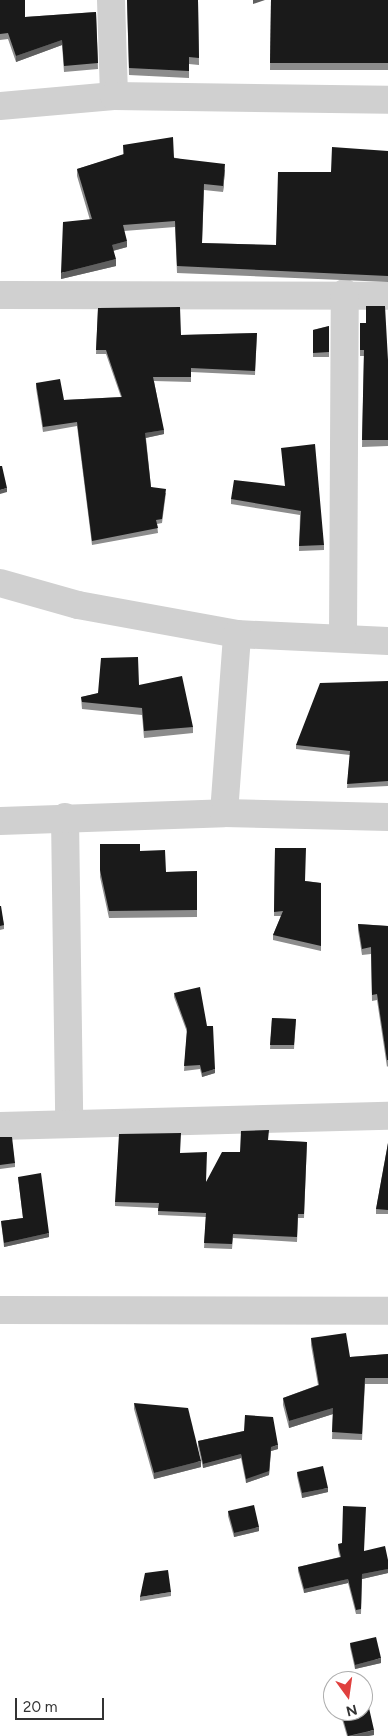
<!DOCTYPE html>
<html>
<head>
<meta charset="utf-8">
<style>
  body { margin:0 }
  #map { position:relative; width:388px; height:1736px; overflow:hidden; background:#fff; font-family:Figtree,sans-serif }
  div>[style] { position:absolute }
  [style*='--x'] { left:calc(var(--x)*1px); top:calc(var(--y)*1px); width:calc(var(--w)*1px); rotate:calc(var(--a)*1deg) }
  .minor>* { height:28px; margin:-14px; padding:0 14px; transform-origin:14px; border-radius:14px; background:#d0d0d0 }
  .wall>* { inset:0; background:#8c8c8c }
  .shaded-wall>* { inset:0; background:#5f5f5f }
  .building>* { inset:0; background:#1a1a1a }
  span { translate:-50% -50%; white-space:nowrap; text-align:center; line-height:1.15; -webkit-text-stroke:5px #fff; paint-order:stroke }
  .north { position:absolute; left:323px; top:1671px; width:50px; height:50px; box-sizing:border-box; background:#fff; border:1px solid #adadad; border-radius:50%; rotate:166deg; font-size:14px; font-weight:700; line-height:20px; text-align:center; color:#333 }
  .north::after { content:''; display:block; margin:auto; width:18px; height:22px; background:#e0403e; clip-path:polygon(50% 0,100% 100%,50% 72%,0 100%) }
  .scale { position:absolute; left:15px; top:1698px; width:89px; height:22px; box-sizing:border-box; border:2px solid #333; border-top:0; padding-left:6px; font-size:15px; line-height:18px; white-space:nowrap; color:#333; -webkit-text-stroke:4px #fff; paint-order:stroke }
</style>
</head>
<body>
<div id="map">
  <div class="minor">
    <i style="--x:111;--y:0;--w:96;--a:88.2"></i>
    <i style="--x:0;--y:106;--w:114;--a:-5"></i>
    <i style="--x:114;--y:96;--w:274;--a:0.8"></i>
    <i style="--x:0;--y:295;--w:388;--a:0.1"></i>
    <i style="--x:0;--y:583;--w:81;--a:15.8"></i>
    <i style="--x:78;--y:605;--w:162;--a:10.3"></i>
    <i style="--x:237;--y:634;--w:151;--a:2.7"></i>
    <i style="--x:343;--y:637;--w:344;--a:-89.7"></i>
    <i style="--x:224;--y:813;--w:179;--a:-85.8"></i>
    <i style="--x:65;--y:817;--w:305;--a:89.2"></i>
    <i style="--x:0;--y:821;--w:224;--a:-2"></i>
    <i style="--x:224;--y:813;--w:164;--a:1.4"></i>
    <i style="--x:0;--y:1126;--w:388;--a:-1.5"></i>
    <i style="--x:0;--y:1310;--w:388;--a:0.1"></i>
  </div>
  <div class="wall">
    <i style="clip-path:polygon(0 0,25px 17px,96px 12px,98px 69px,64px 72px,62px 45px,16px 62px,8px 39px,0 40px)"></i>
    <i style="clip-path:polygon(127px 0,198px 0,199px 65px,189px 64px,189px 78px,129px 75px)"></i>
    <i style="clip-path:polygon(271px 0,388px 0,388px 70px,270px 70px)"></i>
    <i style="clip-path:polygon(123px 145px,225px 170px,223px 192px,204px 190px,202px 243px,276px 245px,331px 172px,388px 151px,388px 282px,177px 273px,175px 227px,124px 231px,127px 247px,113px 251px,116px 266px,61px 279px,90px 220px,77px 176px,77px 169px,123px 155px)"></i>
    <i style="clip-path:polygon(98px 308px,181px 335px,257px 333px,255px 375px,191px 372px,191px 382px,154px 381px,164px 434px,146px 438px,151px 487px,166px 493px,162px 523px,157px 524px,158px 533px,92px 545px,77px 426px,43px 432px,36px 388px,36px 383px,64px 400px,121px 397px,106px 354px,96px 354px)"></i>
    <i style="clip-path:polygon(360px 323px,366px 323px,388px 360px,388px 446px,362px 447px,364px 356px,360px 356px)"></i>
    <i style="clip-path:polygon(329px 326px,329px 357px,313px 357px,313px 330px)"></i>
    <i style="clip-path:polygon(284px 486px,324px 545px,324px 550px,299px 551px,300px 515px,231px 504px,231px 499px)"></i>
    <i style="clip-path:polygon(388px 681px,388px 786px,347px 788px,350px 755px,296px 749px,296px 745px)"></i>
    <i style="clip-path:polygon(139px 685px,193px 727px,193px 733px,144px 738px,142px 715px,82px 709px,81px 697px)"></i>
    <i style="clip-path:polygon(100px 844px,140px 851px,166px 872px,197px 871px,197px 917px,109px 918px,100px 877px)"></i>
    <i style="clip-path:polygon(275px 848px,305px 881px,321px 883px,321px 951px,273px 940px,273px 935px,281px 916px,274px 916px)"></i>
    <i style="clip-path:polygon(0 906px,4px 925px,4px 929px,0 930px)"></i>
    <i style="clip-path:polygon(358px 924px,388px 926px,388px 1066px,387px 1067px,377px 1000px,372px 1001px,371px 954px,362px 955px,358px 930px)"></i>
    <i style="clip-path:polygon(174px 993px,215px 1073px,202px 1077px,200px 1069px,184px 1071px,187px 1032px,174px 997px)"></i>
    <i style="clip-path:polygon(272px 1018px,296px 1019px,294px 1049px,270px 1049px)"></i>
    <i style="clip-path:polygon(0 1137px,15px 1163px,15px 1167px,0 1169px)"></i>
    <i style="clip-path:polygon(269px 1140px,307px 1142px,304px 1218px,298px 1218px,297px 1242px,233px 1238px,232px 1249px,204px 1248px,206px 1217px,158px 1215px,158px 1208px,115px 1206px,115px 1202px,180px 1153px,206px 1182px,240px 1152px)"></i>
    <i style="clip-path:polygon(388px 1143px,388px 1214px,376px 1214px,376px 1209px)"></i>
    <i style="clip-path:polygon(18px 1177px,49px 1237px,4px 1247px,1px 1221px,23px 1218px)"></i>
    <i style="clip-path:polygon(311px 1338px,350px 1357px,388px 1354px,388px 1384px,365px 1384px,362px 1440px,332px 1439px,333px 1414px,289px 1428px,283px 1405px,283px 1398px,318px 1385px,311px 1345px)"></i>
    <i style="clip-path:polygon(134px 1403px,201px 1467px,154px 1479px,134px 1409px)"></i>
    <i style="clip-path:polygon(244px 1431px,278px 1449px,271px 1451px,269px 1475px,246px 1483px,241px 1458px,203px 1468px,198px 1446px,198px 1441px)"></i>
    <i style="clip-path:polygon(297px 1472px,328px 1492px,302px 1498px,297px 1476px)"></i>
    <i style="clip-path:polygon(228px 1511px,259px 1531px,234px 1537px,228px 1516px)"></i>
    <i style="clip-path:polygon(338px 1544px,364px 1551px,388px 1560px,388px 1573px,362px 1579px,361px 1614px,356px 1614px,348px 1583px,304px 1593px,298px 1571px,298px 1567px,340px 1557px,338px 1549px)"></i>
    <i style="clip-path:polygon(171px 1592px,171px 1596px,140px 1601px,140px 1597px)"></i>
    <i style="clip-path:polygon(350px 1643px,381px 1663px,355px 1669px,350px 1647px)"></i>
    <i style="clip-path:polygon(342px 1715px,374px 1735px,368px 1736px,347px 1736px,342px 1719px)"></i>
  </div>
  <div class="shaded-wall">
    <i style="clip-path:polygon(253px 0,265px 0,253px 4px)"></i>
    <i style="clip-path:polygon(62px 40px,62px 45px,16px 62px,16px 56px)"></i>
    <i style="clip-path:polygon(225px 164px,225px 170px,223px 192px,223px 186px)"></i>
    <i style="clip-path:polygon(127px 241px,127px 247px,112px 251px,112px 245px)"></i>
    <i style="clip-path:polygon(116px 259px,116px 266px,61px 279px,61px 273px)"></i>
    <i style="clip-path:polygon(164px 430px,164px 434px,145px 438px,145px 433px)"></i>
    <i style="clip-path:polygon(7px 488px,7px 492px,0 494px,0 490px)"></i>
    <i style="clip-path:polygon(215px 1069px,215px 1073px,202px 1077px,202px 1073px)"></i>
    <i style="clip-path:polygon(49px 1233px,49px 1237px,4px 1247px,4px 1243px)"></i>
    <i style="clip-path:polygon(333px 1408px,333px 1414px,289px 1428px,289px 1421px)"></i>
    <i style="clip-path:polygon(278px 1445px,278px 1449px,271px 1451px,269px 1475px,246px 1483px,246px 1479px,271px 1447px)"></i>
    <i style="clip-path:polygon(241px 1454px,241px 1458px,203px 1468px,203px 1464px)"></i>
    <i style="clip-path:polygon(201px 1461px,201px 1467px,154px 1479px,154px 1473px)"></i>
    <i style="clip-path:polygon(328px 1488px,328px 1492px,302px 1498px,302px 1493px)"></i>
    <i style="clip-path:polygon(259px 1527px,259px 1531px,234px 1537px,234px 1533px)"></i>
    <i style="clip-path:polygon(388px 1569px,388px 1573px,362px 1579px,361px 1614px,362px 1574px)"></i>
    <i style="clip-path:polygon(348px 1579px,348px 1583px,304px 1593px,304px 1589px)"></i>
    <i style="clip-path:polygon(381px 1658px,381px 1663px,355px 1669px,355px 1665px)"></i>
    <i style="clip-path:polygon(374px 1730px,374px 1735px,368px 1736px,350px 1736px)"></i>
  </div>
  <div class="building">
    <i style="clip-path:polygon(0 0,25px 0,25px 17px,96px 12px,98px 63px,64px 66px,62px 40px,16px 56px,8px 33px,0 34px)"></i>
    <i style="clip-path:polygon(127px 0,198px 0,199px 58px,189px 57px,189px 71px,129px 68px)"></i>
    <i style="clip-path:polygon(271px 0,388px 0,388px 63px,270px 63px)"></i>
    <i style="clip-path:polygon(173px 137px,174px 158px,225px 164px,223px 186px,204px 184px,202px 243px,276px 245px,278px 172px,331px 172px,332px 147px,388px 151px,388px 276px,177px 266px,175px 221px,123px 225px,127px 241px,112px 245px,116px 259px,61px 273px,63px 222px,92px 219px,77px 169px,124px 154px,123px 145px)"></i>
    <i style="clip-path:polygon(366px 306px,385px 306px,388px 360px,388px 440px,362px 440px,364px 350px,360px 350px,360px 323px,366px 323px)"></i>
    <i style="clip-path:polygon(180px 307px,181px 335px,257px 333px,255px 371px,191px 368px,191px 377px,153px 377px,164px 430px,145px 433px,151px 487px,166px 489px,162px 519px,156px 520px,158px 528px,92px 541px,77px 422px,43px 427px,36px 383px,60px 379px,64px 400px,122px 397px,106px 350px,96px 350px,98px 308px)"></i>
    <i style="clip-path:polygon(329px 326px,329px 352px,313px 353px,313px 330px)"></i>
    <i style="clip-path:polygon(315px 444px,324px 545px,299px 546px,301px 511px,231px 499px,234px 480px,285px 486px,281px 448px)"></i>
    <i style="clip-path:polygon(0 466px,2px 466px,7px 488px,0 490px)"></i>
    <i style="clip-path:polygon(138px 657px,139px 685px,182px 676px,193px 727px,144px 731px,142px 708px,82px 702px,81px 697px,98px 693px,101px 658px)"></i>
    <i style="clip-path:polygon(388px 681px,388px 781px,347px 784px,350px 751px,296px 745px,320px 683px)"></i>
    <i style="clip-path:polygon(100px 844px,140px 844px,140px 851px,165px 850px,166px 872px,197px 871px,197px 910px,109px 911px,100px 870px)"></i>
    <i style="clip-path:polygon(275px 848px,306px 848px,305px 881px,321px 883px,321px 946px,273px 935px,283px 911px,274px 912px)"></i>
    <i style="clip-path:polygon(0 906px,1px 906px,4px 925px,0 926px)"></i>
    <i style="clip-path:polygon(358px 924px,388px 926px,388px 1060px,387px 1060px,377px 994px,372px 995px,371px 947px,362px 949px)"></i>
    <i style="clip-path:polygon(200px 987px,207px 1026px,213px 1026px,215px 1069px,202px 1073px,200px 1065px,184px 1066px,187px 1029px,174px 993px)"></i>
    <i style="clip-path:polygon(272px 1018px,296px 1019px,294px 1045px,270px 1045px)"></i>
    <i style="clip-path:polygon(269px 1130px,268px 1140px,307px 1142px,304px 1214px,298px 1214px,297px 1237px,233px 1234px,232px 1244px,204px 1243px,206px 1213px,158px 1211px,159px 1203px,115px 1202px,119px 1134px,181px 1133px,180px 1153px,207px 1152px,206px 1182px,222px 1152px,240px 1152px,241px 1131px)"></i>
    <i style="clip-path:polygon(0 1137px,12px 1137px,15px 1163px,0 1165px)"></i>
    <i style="clip-path:polygon(388px 1143px,388px 1210px,376px 1209px)"></i>
    <i style="clip-path:polygon(41px 1173px,49px 1233px,4px 1243px,1px 1221px,23px 1218px,18px 1177px)"></i>
    <i style="clip-path:polygon(346px 1333px,350px 1357px,388px 1354px,388px 1378px,365px 1378px,362px 1434px,332px 1432px,333px 1408px,289px 1421px,283px 1398px,319px 1385px,311px 1338px)"></i>
    <i style="clip-path:polygon(134px 1403px,188px 1408px,201px 1461px,154px 1473px)"></i>
    <i style="clip-path:polygon(245px 1415px,273px 1417px,278px 1445px,271px 1447px,269px 1471px,246px 1479px,241px 1454px,203px 1464px,198px 1441px,244px 1431px)"></i>
    <i style="clip-path:polygon(323px 1466px,328px 1488px,302px 1493px,297px 1472px)"></i>
    <i style="clip-path:polygon(254px 1505px,259px 1527px,234px 1533px,228px 1511px)"></i>
    <i style="clip-path:polygon(343px 1506px,366px 1507px,364px 1551px,385px 1546px,388px 1560px,388px 1569px,362px 1574px,361px 1609px,356px 1610px,348px 1579px,304px 1589px,298px 1567px,341px 1557px,338px 1544px,342px 1543px)"></i>
    <i style="clip-path:polygon(168px 1570px,171px 1592px,140px 1597px,145px 1573px)"></i>
    <i style="clip-path:polygon(376px 1637px,381px 1658px,355px 1665px,350px 1643px)"></i>
    <i style="clip-path:polygon(369px 1708px,374px 1730px,348px 1736px,342px 1715px,358px 1711px,363px 1711px,363px 1710px)"></i>
  </div>
  <div class="north">N</div>
  <div class="scale">20 m</div>
</div>
</body>
</html>
